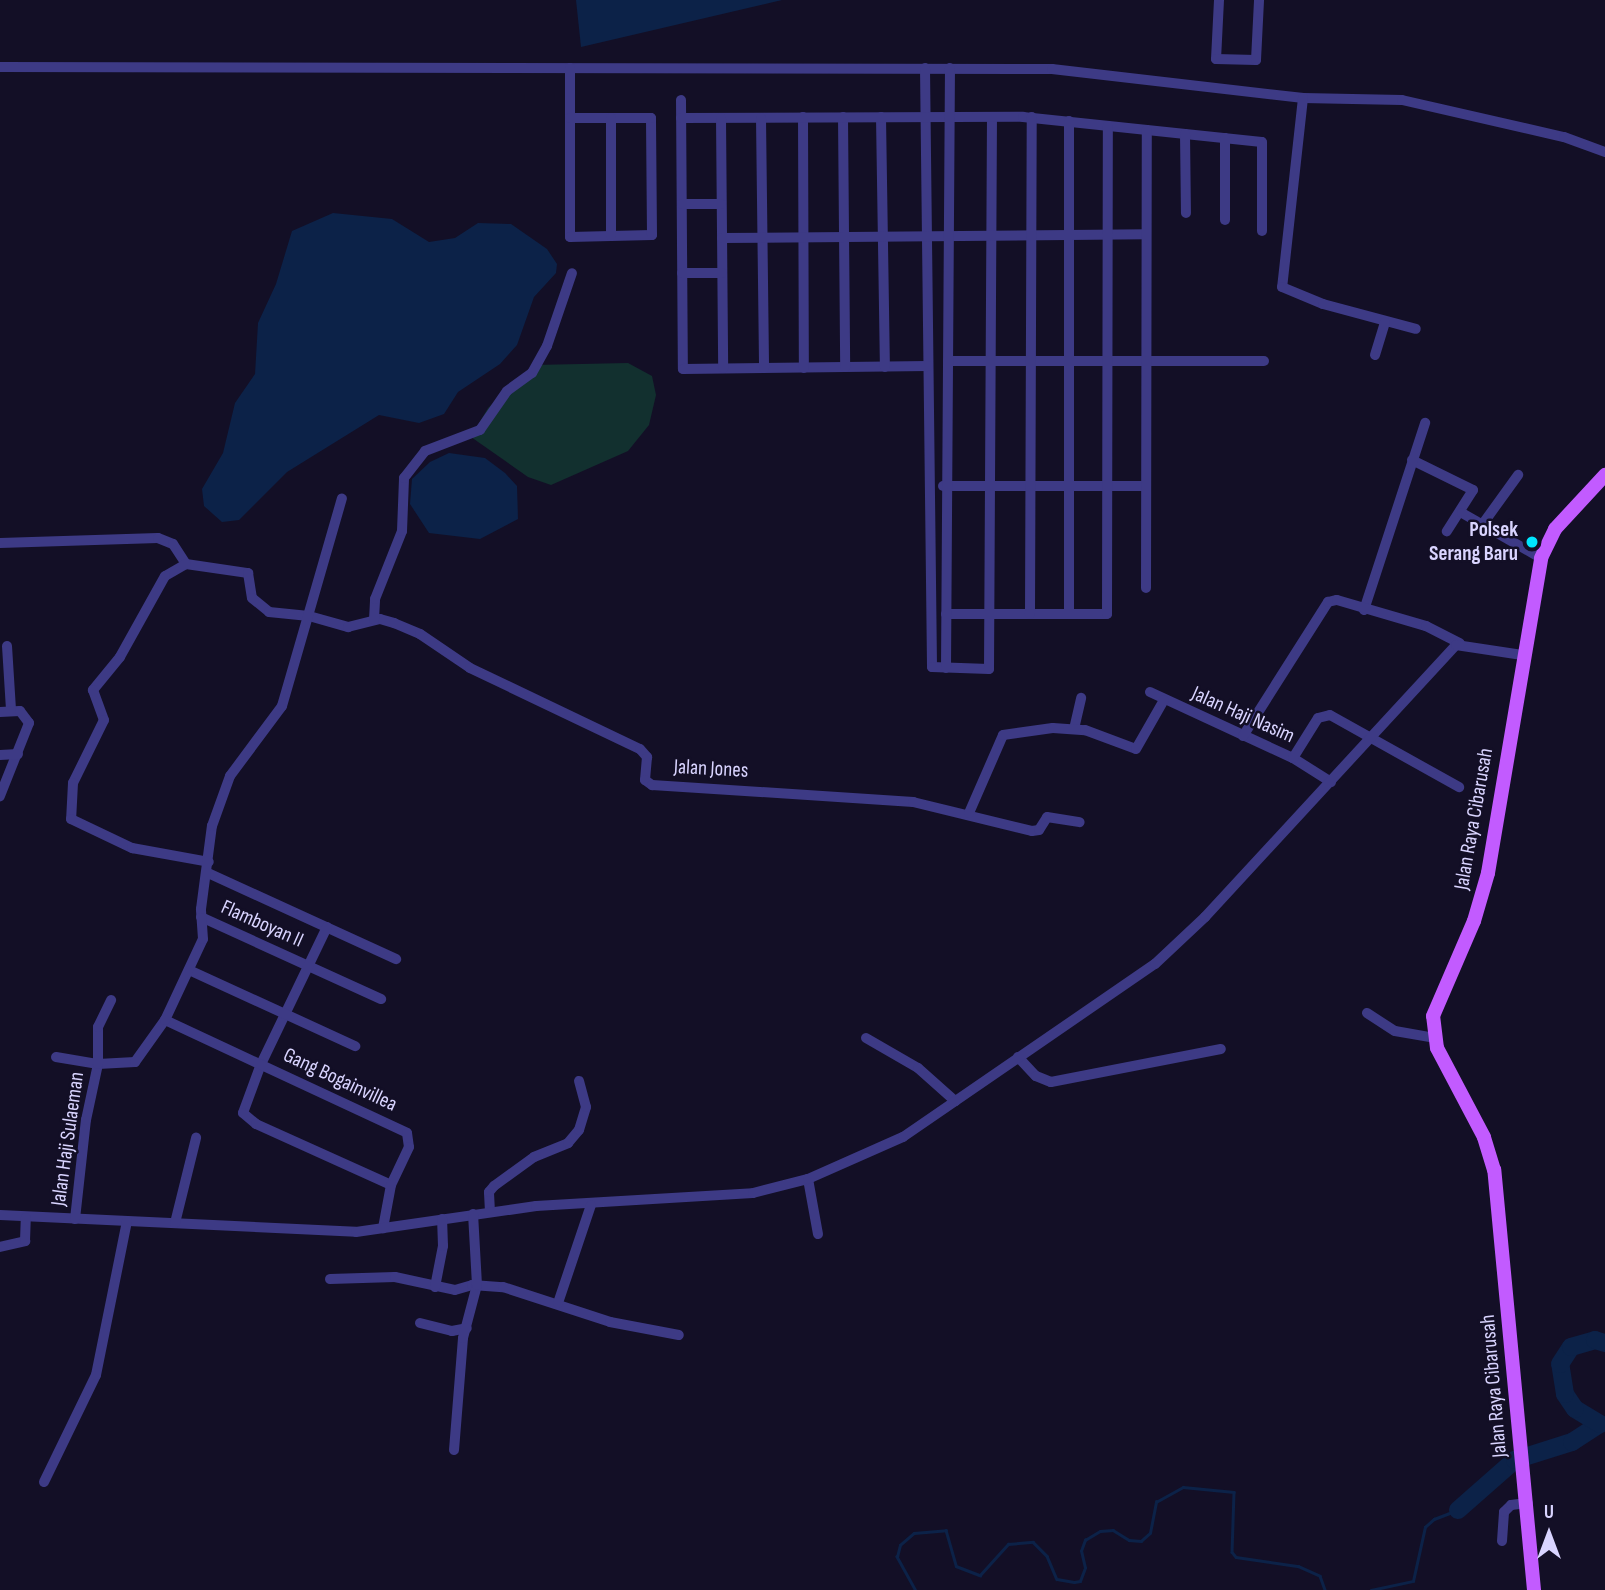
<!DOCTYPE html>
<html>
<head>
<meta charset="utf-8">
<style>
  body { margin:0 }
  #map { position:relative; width:1605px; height:1590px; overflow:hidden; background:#130f26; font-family:"Sofia Sans Condensed",sans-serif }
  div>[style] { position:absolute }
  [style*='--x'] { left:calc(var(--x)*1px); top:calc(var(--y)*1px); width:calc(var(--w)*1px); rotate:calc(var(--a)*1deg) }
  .green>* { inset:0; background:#12302f }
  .water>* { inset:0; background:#0c2248 }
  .stream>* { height:2.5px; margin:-1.25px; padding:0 1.25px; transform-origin:1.25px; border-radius:1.25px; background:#0c2248 }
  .river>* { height:18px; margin:-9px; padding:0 9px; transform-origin:9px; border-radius:9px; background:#0c2248 }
  .minor>* { height:10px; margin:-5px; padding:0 5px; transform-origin:5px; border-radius:5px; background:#3d3a85 }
  .major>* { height:14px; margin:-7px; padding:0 7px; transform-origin:7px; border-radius:7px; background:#c25bff }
  .dots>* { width:19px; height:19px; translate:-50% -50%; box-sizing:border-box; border:4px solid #130f26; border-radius:50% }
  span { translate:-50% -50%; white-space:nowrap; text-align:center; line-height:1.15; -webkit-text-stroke:5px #130f26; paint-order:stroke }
  .poi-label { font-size:21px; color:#d9d4ff; font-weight:700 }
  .right { translate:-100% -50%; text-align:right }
  .street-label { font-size:21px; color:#d9d4ff }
  .north { position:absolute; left:1514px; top:1499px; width:70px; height:70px; -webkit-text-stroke:5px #130f26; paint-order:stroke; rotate:0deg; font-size:19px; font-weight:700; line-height:28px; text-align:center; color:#d9d4ff }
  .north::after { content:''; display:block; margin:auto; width:24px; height:32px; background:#d9d4ff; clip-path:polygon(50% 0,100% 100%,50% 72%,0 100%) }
</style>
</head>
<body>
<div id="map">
  <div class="green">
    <i style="clip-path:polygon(628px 363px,652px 376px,656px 395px,649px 425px,628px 451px,551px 485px,528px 477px,471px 437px,488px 408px,534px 365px)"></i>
  </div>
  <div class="water">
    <i style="clip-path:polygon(576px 0,782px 0,581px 47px)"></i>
    <i style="clip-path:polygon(333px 213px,392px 219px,429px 242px,455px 238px,478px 223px,511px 224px,547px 249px,557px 264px,556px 273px,534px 297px,517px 345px,500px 364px,458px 392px,444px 414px,419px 423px,379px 415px,287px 472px,239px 520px,222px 522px,204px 506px,202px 489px,223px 453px,235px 403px,255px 374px,258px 323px,276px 284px,292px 231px)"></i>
    <i style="clip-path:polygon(449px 453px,485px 458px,505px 473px,517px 486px,518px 519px,480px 539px,429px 533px,410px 504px,412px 479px,430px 462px)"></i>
  </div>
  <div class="stream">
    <i style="--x:915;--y:1590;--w:38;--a:-119"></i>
    <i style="--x:897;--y:1557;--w:12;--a:-76"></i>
    <i style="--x:900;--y:1545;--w:18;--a:-41"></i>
    <i style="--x:914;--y:1533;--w:32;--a:-5"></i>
    <i style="--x:946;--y:1530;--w:37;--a:74"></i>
    <i style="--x:956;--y:1566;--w:26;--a:21"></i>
    <i style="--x:980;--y:1575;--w:42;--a:-47.9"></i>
    <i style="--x:1008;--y:1544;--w:25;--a:-5"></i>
    <i style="--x:1033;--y:1542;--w:20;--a:45"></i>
    <i style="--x:1047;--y:1556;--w:25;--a:67"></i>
    <i style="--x:1057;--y:1579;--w:17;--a:10"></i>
    <i style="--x:1074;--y:1582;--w:6;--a:-9"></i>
    <i style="--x:1080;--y:1581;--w:14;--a:-69"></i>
    <i style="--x:1085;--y:1568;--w:17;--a:-103"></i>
    <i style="--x:1081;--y:1551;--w:12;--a:-70"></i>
    <i style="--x:1085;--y:1540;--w:17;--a:-31"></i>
    <i style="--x:1100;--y:1531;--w:13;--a:-4"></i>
    <i style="--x:1113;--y:1530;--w:19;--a:32"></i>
    <i style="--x:1129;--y:1540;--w:12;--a:5"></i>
    <i style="--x:1141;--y:1541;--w:12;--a:-42"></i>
    <i style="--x:1150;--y:1533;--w:32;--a:-79"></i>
    <i style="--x:1156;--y:1502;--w:31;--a:-29"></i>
    <i style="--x:1183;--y:1487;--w:51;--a:5.6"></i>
    <i style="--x:1234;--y:1492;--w:60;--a:91.9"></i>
    <i style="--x:1232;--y:1552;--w:6;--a:51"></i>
    <i style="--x:1236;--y:1557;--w:63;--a:8.3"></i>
    <i style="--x:1298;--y:1566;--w:24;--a:24"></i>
    <i style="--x:1320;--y:1576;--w:15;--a:70"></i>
    <i style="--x:1371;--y:1590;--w:43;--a:-12.1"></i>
    <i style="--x:1413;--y:1581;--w:55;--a:-77.5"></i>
    <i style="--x:1425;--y:1527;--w:12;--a:-42"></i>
    <i style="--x:1434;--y:1519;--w:26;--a:-21"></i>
  </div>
  <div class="river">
    <i style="--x:1458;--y:1510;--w:76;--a:-41.3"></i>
    <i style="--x:1515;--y:1460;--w:60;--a:-17.5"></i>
    <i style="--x:1572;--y:1442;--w:33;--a:-33"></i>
    <i style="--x:1600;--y:1424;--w:29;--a:-149"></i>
    <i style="--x:1575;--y:1409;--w:18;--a:-124"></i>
    <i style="--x:1565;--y:1394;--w:30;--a:-99"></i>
    <i style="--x:1560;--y:1364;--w:20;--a:-57"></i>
    <i style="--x:1571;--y:1347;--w:25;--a:-16"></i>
    <i style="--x:1595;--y:1340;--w:10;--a:17"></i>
  </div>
  <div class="minor">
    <i style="--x:1219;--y:0;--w:59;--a:92.9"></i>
    <i style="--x:1216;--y:59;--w:40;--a:1.4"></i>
    <i style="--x:1256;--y:60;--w:60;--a:-87.1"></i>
    <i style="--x:0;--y:67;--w:1052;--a:0.11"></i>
    <i style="--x:1052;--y:69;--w:253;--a:6.6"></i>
    <i style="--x:1303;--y:98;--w:99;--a:1.2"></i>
    <i style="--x:1402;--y:100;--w:166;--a:12.9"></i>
    <i style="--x:1564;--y:137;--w:44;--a:20.1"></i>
    <i style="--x:570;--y:68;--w:169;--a:90"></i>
    <i style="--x:570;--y:237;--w:82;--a:-1.4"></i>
    <i style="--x:652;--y:235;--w:117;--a:-90.5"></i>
    <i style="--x:651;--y:118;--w:81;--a:180"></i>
    <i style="--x:925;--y:68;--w:599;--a:89.33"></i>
    <i style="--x:932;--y:667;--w:57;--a:2"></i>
    <i style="--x:989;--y:669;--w:552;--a:-89.69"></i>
    <i style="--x:1303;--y:98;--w:190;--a:96.3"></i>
    <i style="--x:1282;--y:287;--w:44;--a:22.5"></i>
    <i style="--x:1323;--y:304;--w:96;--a:15"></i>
    <i style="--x:681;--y:100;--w:269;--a:89.6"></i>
    <i style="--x:683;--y:369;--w:245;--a:-0.7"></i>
    <i style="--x:803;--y:117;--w:251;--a:89.8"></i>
    <i style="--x:843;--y:117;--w:250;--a:89.5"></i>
    <i style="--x:881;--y:117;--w:250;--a:89.1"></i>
    <i style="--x:611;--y:118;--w:118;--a:90"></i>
    <i style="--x:681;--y:118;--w:342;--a:-0.2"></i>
    <i style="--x:1023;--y:117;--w:240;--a:6"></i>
    <i style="--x:1262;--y:142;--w:89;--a:90"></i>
    <i style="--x:721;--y:118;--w:250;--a:89.5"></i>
    <i style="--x:761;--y:118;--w:250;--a:89.3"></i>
    <i style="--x:1069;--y:121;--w:493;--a:90"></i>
    <i style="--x:1185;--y:134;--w:79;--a:89.3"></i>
    <i style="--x:1225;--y:138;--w:82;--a:90"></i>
    <i style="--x:682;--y:204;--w:39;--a:0"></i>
    <i style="--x:722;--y:238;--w:424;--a:-0.5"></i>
    <i style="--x:682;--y:273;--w:40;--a:0"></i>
    <i style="--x:1375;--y:355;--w:34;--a:-73"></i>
    <i style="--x:948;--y:361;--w:316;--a:0"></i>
    <i style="--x:1412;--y:460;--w:68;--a:26.2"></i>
    <i style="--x:1473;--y:490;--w:49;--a:122.4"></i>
    <i style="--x:943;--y:486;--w:203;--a:0"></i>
    <i style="--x:1462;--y:513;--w:91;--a:29.7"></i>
    <i style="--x:1482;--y:525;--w:62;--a:-54.2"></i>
    <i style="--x:0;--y:543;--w:158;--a:-1.8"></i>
    <i style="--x:158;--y:538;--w:16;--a:22"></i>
    <i style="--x:173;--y:544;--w:24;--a:57"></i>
    <i style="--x:186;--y:564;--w:63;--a:8.3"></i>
    <i style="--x:248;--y:573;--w:25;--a:81"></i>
    <i style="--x:252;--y:598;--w:22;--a:39"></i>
    <i style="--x:269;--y:612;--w:40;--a:5.7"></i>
    <i style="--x:309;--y:616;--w:41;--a:15.8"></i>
    <i style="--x:348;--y:627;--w:33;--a:-14"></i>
    <i style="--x:380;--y:619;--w:15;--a:16"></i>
    <i style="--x:394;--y:623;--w:28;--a:23"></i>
    <i style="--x:420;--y:634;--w:60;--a:34.2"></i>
    <i style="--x:470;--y:668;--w:188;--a:25.5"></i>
    <i style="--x:640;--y:749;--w:11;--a:49"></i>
    <i style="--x:647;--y:757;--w:23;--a:95"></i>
    <i style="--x:645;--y:780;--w:9;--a:36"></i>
    <i style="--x:652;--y:785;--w:262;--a:3.7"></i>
    <i style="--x:913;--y:802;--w:122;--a:13.7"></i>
    <i style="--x:1032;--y:831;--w:7;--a:-8"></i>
    <i style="--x:1039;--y:830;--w:15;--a:-58"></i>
    <i style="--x:1047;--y:817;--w:33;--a:9"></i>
    <i style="--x:186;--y:564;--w:24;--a:150"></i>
    <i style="--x:165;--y:576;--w:93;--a:119.1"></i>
    <i style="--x:120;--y:657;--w:43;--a:129.3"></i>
    <i style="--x:93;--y:690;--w:32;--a:70"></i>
    <i style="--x:104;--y:720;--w:70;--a:116.2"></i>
    <i style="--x:73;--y:783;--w:36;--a:93"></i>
    <i style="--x:71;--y:819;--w:68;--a:25.4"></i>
    <i style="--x:132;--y:848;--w:78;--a:10.3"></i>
    <i style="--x:1146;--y:588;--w:458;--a:-89.9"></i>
    <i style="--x:1364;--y:610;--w:197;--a:-71.9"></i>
    <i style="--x:946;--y:614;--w:161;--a:0"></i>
    <i style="--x:1107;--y:614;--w:488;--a:-89.9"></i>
    <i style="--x:1030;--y:614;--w:497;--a:-89.8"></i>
    <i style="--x:374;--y:620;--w:21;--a:-87"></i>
    <i style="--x:375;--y:599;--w:73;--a:-68.3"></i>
    <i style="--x:402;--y:531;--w:53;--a:-87.8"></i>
    <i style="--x:404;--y:478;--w:34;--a:-52"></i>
    <i style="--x:425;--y:451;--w:59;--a:-20.9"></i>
    <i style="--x:480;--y:430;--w:47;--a:-55.3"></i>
    <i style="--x:507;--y:391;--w:31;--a:-36"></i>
    <i style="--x:532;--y:373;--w:31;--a:-61"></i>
    <i style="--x:547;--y:346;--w:77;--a:-71.1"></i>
    <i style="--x:7;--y:646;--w:64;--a:86.4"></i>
    <i style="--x:946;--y:668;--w:600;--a:-89.62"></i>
    <i style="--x:1150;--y:692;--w:157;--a:24.8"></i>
    <i style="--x:1293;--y:758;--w:45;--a:32.3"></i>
    <i style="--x:0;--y:712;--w:20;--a:-3"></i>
    <i style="--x:20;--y:711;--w:15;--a:53"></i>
    <i style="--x:29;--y:723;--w:79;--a:111.7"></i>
    <i style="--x:1074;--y:729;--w:32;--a:-77"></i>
    <i style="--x:1243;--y:736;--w:159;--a:-57.6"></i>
    <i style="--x:1328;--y:602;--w:9;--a:-13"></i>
    <i style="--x:1337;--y:600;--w:93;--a:16.3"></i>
    <i style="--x:1426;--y:626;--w:38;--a:27"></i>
    <i style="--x:0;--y:755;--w:18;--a:-3"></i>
    <i style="--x:1293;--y:758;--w:47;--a:-58"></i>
    <i style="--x:1318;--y:718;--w:12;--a:-14"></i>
    <i style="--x:1330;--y:715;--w:148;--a:29.2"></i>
    <i style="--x:969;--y:813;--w:85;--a:-66.4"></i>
    <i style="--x:1003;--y:735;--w:50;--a:-8"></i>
    <i style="--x:1053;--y:728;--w:32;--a:4"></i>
    <i style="--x:1085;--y:730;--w:54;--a:20.4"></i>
    <i style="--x:1136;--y:749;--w:56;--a:-60.3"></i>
    <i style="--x:208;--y:873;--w:207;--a:24.6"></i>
    <i style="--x:201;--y:917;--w:198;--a:24.5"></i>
    <i style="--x:327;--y:927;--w:152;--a:115.7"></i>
    <i style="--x:261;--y:1064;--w:52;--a:110.2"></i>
    <i style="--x:243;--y:1113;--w:17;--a:40"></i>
    <i style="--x:256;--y:1124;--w:148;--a:24.3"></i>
    <i style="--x:189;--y:970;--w:183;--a:24.6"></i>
    <i style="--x:1367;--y:1013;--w:33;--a:33"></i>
    <i style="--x:1395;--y:1031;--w:40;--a:10"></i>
    <i style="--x:165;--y:1020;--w:267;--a:25"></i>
    <i style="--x:407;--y:1133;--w:14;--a:82"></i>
    <i style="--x:409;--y:1147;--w:42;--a:115.3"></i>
    <i style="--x:391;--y:1185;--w:44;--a:100.5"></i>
    <i style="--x:866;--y:1038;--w:60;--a:30"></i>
    <i style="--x:918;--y:1068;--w:50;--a:41.7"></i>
    <i style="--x:56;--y:1057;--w:43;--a:9.5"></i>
    <i style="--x:98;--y:1064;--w:37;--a:-3"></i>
    <i style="--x:135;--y:1062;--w:52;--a:-54.5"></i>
    <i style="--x:165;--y:1020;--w:89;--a:-64.9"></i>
    <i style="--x:203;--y:939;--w:30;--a:-94"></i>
    <i style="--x:201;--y:909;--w:84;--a:-82.5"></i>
    <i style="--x:212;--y:826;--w:53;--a:-70.2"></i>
    <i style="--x:230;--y:776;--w:87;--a:-53.4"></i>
    <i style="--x:282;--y:706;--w:216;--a:-73.9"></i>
    <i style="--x:1018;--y:1057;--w:26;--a:47"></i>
    <i style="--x:1036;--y:1076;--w:16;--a:22"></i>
    <i style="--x:1051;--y:1082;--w:173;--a:-11"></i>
    <i style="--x:808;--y:1179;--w:56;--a:79.7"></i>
    <i style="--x:490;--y:1212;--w:20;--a:-93"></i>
    <i style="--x:489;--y:1192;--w:8;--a:-50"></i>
    <i style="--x:494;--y:1186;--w:49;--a:-35.9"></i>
    <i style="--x:534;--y:1157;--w:37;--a:-22"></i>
    <i style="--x:568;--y:1143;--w:17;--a:-50"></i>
    <i style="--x:579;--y:1130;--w:24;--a:-73"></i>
    <i style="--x:586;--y:1107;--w:27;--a:-105"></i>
    <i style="--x:0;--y:1215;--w:356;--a:2.7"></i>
    <i style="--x:356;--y:1232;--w:182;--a:-8.2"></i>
    <i style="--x:536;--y:1206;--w:217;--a:-3.4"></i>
    <i style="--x:753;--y:1193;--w:57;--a:-14.3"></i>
    <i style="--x:808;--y:1179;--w:104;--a:-23.9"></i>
    <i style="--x:903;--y:1137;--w:306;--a:-34.5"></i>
    <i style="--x:1155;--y:964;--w:69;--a:-43.2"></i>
    <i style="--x:1205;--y:917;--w:370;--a:-47.3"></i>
    <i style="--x:1456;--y:645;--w:67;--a:8.6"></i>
    <i style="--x:75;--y:1219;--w:100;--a:-83.7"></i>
    <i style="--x:86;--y:1120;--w:57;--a:-77.9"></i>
    <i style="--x:98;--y:1064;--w:37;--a:-90"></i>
    <i style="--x:98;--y:1027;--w:30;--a:-64"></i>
    <i style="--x:175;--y:1223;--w:88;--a:-76.1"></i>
    <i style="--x:0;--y:1247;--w:26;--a:-13"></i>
    <i style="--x:25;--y:1241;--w:23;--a:-88"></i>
    <i style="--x:330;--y:1279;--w:65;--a:-1.8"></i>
    <i style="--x:395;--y:1277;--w:61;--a:12.2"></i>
    <i style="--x:455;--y:1290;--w:18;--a:-16"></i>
    <i style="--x:472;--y:1285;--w:31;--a:4"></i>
    <i style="--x:503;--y:1287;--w:113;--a:18.1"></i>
    <i style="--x:610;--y:1322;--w:70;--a:10.7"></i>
    <i style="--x:435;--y:1287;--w:42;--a:-79"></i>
    <i style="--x:443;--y:1246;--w:27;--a:-92"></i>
    <i style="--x:558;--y:1303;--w:103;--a:-71.4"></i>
    <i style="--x:420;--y:1323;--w:33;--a:14"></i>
    <i style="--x:452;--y:1331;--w:15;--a:-11"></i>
    <i style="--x:454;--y:1450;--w:112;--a:-85.4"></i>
    <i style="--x:463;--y:1338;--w:55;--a:-75.2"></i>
    <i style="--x:477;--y:1285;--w:71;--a:-93.2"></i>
    <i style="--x:44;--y:1482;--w:119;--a:-64.1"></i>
    <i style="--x:96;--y:1375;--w:157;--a:-78.6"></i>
    <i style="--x:1502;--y:1541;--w:29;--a:-86"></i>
    <i style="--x:1504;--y:1512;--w:10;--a:-45"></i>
    <i style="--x:1511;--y:1505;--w:17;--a:-7"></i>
  </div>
  <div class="major">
    <i style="--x:1534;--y:1590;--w:422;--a:-95.4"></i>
    <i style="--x:1494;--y:1170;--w:34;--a:-107"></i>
    <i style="--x:1484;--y:1137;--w:101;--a:-117.8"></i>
    <i style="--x:1437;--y:1048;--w:32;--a:-97"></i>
    <i style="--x:1433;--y:1016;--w:103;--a:-66.7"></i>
    <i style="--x:1474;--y:921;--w:50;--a:-73.7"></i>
    <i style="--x:1488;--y:873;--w:319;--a:-80.4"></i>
    <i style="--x:1541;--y:558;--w:32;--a:-64"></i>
    <i style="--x:1555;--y:529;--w:74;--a:-47.2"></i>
  </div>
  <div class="dots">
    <i style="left:1532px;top:542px;background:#00e5ff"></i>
  </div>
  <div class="poi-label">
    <span class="right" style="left:1518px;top:542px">Polsek<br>Serang Baru</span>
  </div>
  <div class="street-label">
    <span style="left:1243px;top:715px;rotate:24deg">Jalan Haji Nasim</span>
    <span style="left:711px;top:769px;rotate:3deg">Jalan Jones</span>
    <span style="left:1474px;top:819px;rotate:-80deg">Jalan Raya Cibarusah</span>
    <span style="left:262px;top:924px;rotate:24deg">Flamboyan II</span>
    <span style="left:340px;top:1080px;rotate:25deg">Gang Bogainvillea</span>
    <span style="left:68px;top:1139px;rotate:-82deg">Jalan Haji Sulaeman</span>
    <span style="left:1494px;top:1386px;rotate:-95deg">Jalan Raya Cibarusah</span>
  </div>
  <div class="north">U</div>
</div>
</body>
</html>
